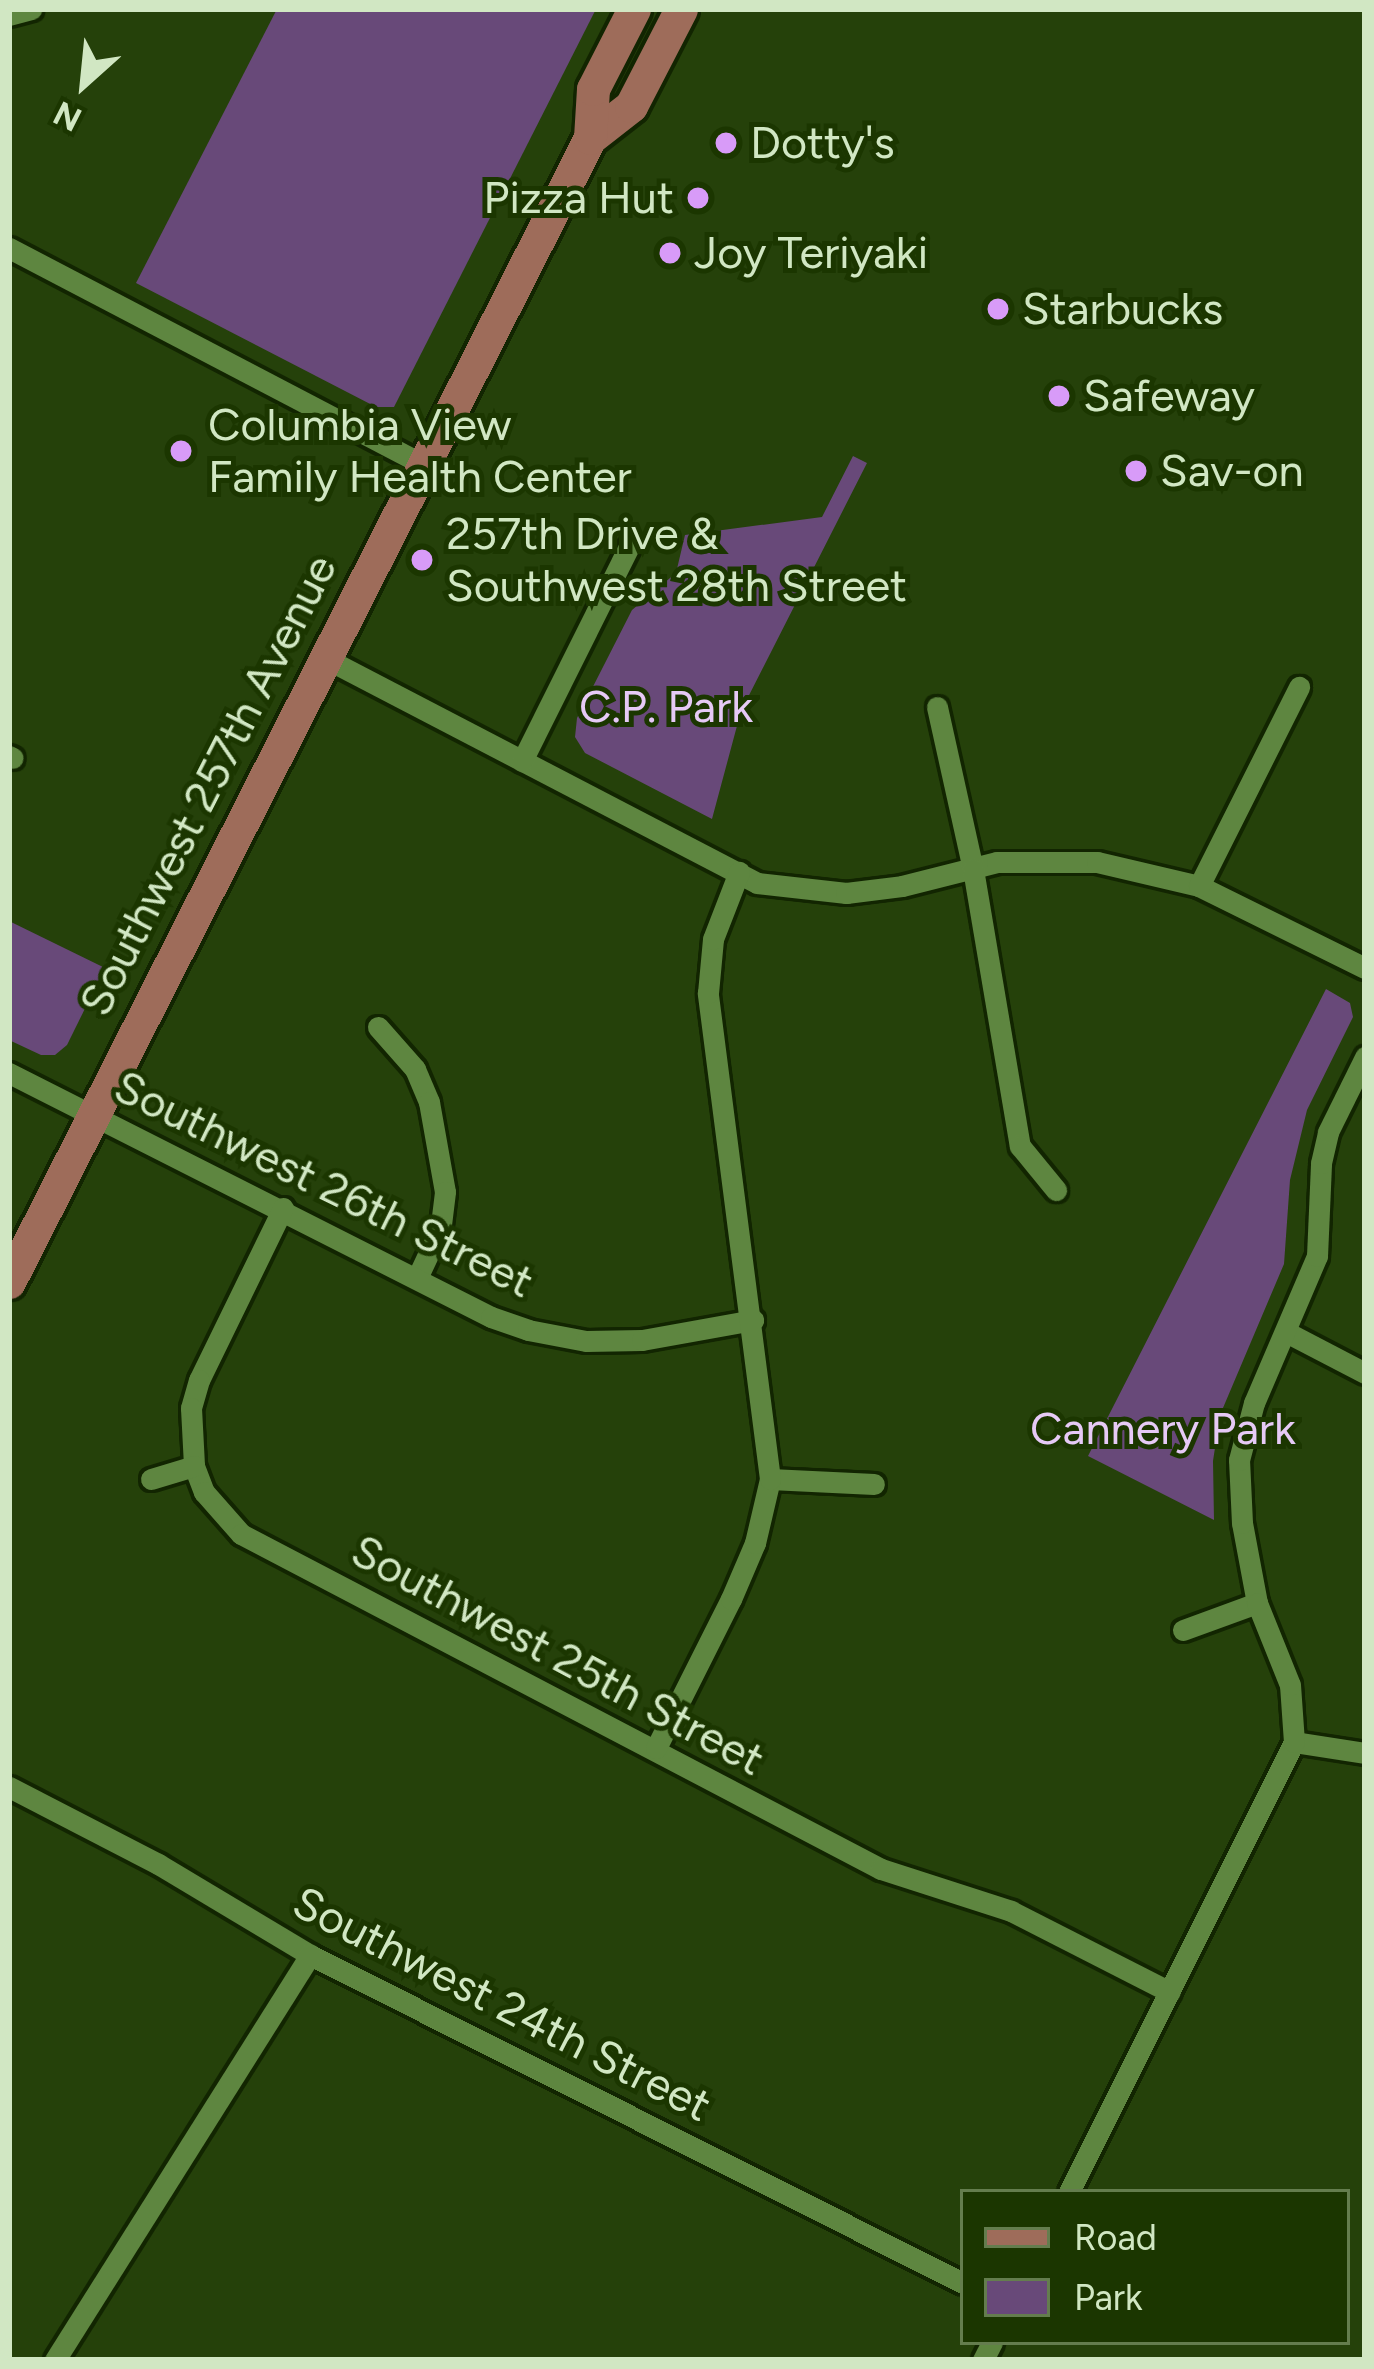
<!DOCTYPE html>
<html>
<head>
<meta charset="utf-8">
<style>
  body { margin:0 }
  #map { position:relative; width:1374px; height:2369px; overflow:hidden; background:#25410a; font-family:Figtree,sans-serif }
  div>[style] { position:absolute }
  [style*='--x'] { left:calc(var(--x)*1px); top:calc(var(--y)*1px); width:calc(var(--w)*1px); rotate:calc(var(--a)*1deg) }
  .green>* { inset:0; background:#684979 }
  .roads { filter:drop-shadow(3px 0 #122501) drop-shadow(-3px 0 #122501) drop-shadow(0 3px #122501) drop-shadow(0 -3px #122501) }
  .street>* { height:21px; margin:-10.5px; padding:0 10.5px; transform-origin:10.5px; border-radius:10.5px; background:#5e8640 }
  .primary>* { height:33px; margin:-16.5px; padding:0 16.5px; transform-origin:16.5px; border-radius:16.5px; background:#9e6c5a }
  .dots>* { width:33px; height:33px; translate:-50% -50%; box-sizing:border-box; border:6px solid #1b3600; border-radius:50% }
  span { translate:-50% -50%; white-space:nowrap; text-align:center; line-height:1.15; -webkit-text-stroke:10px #1b3600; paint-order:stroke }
  .poi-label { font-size:45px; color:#d1e7c3 }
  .left { translate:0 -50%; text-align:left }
  .right { translate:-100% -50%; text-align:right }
  .park-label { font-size:45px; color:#e6caf6 }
  .street-label { font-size:45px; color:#d1e7c3 }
  .frame { position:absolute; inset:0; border:12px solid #d1e7c3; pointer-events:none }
  .legend { position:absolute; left:960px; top:2189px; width:390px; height:156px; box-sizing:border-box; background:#1b3600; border:3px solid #647d4e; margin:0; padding:15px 21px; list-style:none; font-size:36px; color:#d1e7c3 }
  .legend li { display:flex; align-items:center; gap:24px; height:60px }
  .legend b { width:60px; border:3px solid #647d4e }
  .north { position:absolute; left:24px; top:24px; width:120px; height:120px; -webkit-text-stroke:9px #1b3600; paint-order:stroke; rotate:207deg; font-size:33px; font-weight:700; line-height:48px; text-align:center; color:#d1e7c3 }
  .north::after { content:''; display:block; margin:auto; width:42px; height:54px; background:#d1e7c3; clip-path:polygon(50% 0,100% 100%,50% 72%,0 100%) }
</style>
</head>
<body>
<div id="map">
  <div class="green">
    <i style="clip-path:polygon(277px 9px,596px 9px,394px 407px,376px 407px,136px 283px)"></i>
    <i style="clip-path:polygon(853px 456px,867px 463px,741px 711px,712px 819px,585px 753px,575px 737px,577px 718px,632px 610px,676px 573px,685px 535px,822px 517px)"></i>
    <i style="clip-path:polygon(9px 921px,105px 968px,67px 1045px,55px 1055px,41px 1055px,9px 1040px)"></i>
    <i style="clip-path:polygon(1326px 989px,1350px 1003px,1353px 1017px,1307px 1110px,1290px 1180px,1284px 1264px,1220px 1415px,1213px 1461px,1214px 1520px,1088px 1456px)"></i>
  </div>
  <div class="roads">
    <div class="street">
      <i style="--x:9;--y:15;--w:23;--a:-15"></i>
      <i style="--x:9;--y:248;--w:466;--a:27.6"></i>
      <i style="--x:323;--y:657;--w:489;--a:27.5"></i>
      <i style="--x:757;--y:883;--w:90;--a:6.4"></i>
      <i style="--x:846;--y:893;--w:56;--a:-7.1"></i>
      <i style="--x:902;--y:886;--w:98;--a:-14.2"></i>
      <i style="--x:997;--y:862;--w:100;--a:0"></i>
      <i style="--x:1097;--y:862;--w:105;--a:13.2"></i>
      <i style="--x:1199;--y:886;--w:185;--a:26.3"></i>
      <i style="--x:937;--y:707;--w:166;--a:77.5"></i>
      <i style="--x:973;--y:869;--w:281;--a:80.4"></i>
      <i style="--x:1020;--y:1146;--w:57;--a:50.7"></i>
      <i style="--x:9;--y:756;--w:4;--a:27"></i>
      <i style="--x:522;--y:761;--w:240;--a:-63.5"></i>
      <i style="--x:1199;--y:886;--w:223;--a:-63.3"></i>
      <i style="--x:378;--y:1027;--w:56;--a:48.6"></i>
      <i style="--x:415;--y:1069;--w:36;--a:67"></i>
      <i style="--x:429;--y:1102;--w:91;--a:79.9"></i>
      <i style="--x:445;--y:1192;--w:35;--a:97"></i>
      <i style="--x:441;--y:1227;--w:56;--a:115.2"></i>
      <i style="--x:9;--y:1073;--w:540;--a:26.85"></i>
      <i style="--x:491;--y:1317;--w:39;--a:19"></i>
      <i style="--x:528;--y:1330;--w:59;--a:10.7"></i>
      <i style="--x:586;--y:1341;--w:56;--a:-1"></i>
      <i style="--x:642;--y:1340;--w:113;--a:-10.2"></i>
      <i style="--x:283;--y:1208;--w:191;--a:116"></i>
      <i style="--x:199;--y:1380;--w:29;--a:106"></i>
      <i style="--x:191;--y:1408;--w:58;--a:87"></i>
      <i style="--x:194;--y:1466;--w:28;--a:69"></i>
      <i style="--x:204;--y:1492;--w:56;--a:48.6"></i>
      <i style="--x:241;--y:1534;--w:722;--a:27.63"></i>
      <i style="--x:881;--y:1869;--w:137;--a:17.9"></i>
      <i style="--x:1011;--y:1911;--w:178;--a:27"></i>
      <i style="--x:1288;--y:1333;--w:87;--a:27.5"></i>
      <i style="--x:151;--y:1479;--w:45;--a:-16.8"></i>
      <i style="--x:770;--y:1479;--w:104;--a:2.8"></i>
      <i style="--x:1183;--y:1630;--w:79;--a:-20"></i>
      <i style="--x:1257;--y:1603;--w:81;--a:-100.6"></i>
      <i style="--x:1242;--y:1523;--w:63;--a:-92.7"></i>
      <i style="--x:1239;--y:1460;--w:59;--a:-75.3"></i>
      <i style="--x:1254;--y:1403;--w:160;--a:-66.8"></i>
      <i style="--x:1317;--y:1256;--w:93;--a:-87.5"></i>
      <i style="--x:1321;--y:1163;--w:32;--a:-77"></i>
      <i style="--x:1328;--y:1132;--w:84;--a:-63.7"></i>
      <i style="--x:1294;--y:1742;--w:72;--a:8.8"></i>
      <i style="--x:656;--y:1748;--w:167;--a:-63.3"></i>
      <i style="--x:731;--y:1599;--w:61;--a:-66.8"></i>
      <i style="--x:755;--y:1543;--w:66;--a:-76.8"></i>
      <i style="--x:770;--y:1479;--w:490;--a:-97.3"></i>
      <i style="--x:708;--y:993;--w:54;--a:-84.7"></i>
      <i style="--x:713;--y:939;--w:72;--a:-68.8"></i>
      <i style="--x:9;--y:1787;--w:168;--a:27.3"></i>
      <i style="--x:158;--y:1864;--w:177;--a:30.9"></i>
      <i style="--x:310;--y:1955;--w:731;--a:26.67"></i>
      <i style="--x:1069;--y:2192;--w:503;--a:-63.43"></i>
      <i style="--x:1294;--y:1742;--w:57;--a:-94"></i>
      <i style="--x:1290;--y:1685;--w:88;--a:-111.9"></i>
      <i style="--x:55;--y:2360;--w:479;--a:-57.8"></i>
      <i style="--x:983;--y:2360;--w:20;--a:-63"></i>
    </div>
    <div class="primary">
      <i style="--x:590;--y:138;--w:52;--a:-38"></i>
      <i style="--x:631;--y:106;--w:109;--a:-62.7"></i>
      <i style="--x:9;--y:1282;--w:1283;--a:-63.08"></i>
      <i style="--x:590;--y:138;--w:49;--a:-86.5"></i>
      <i style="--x:593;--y:89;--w:90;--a:-62.9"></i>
    </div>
  </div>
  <div class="dots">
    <i style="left:726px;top:143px;background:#d89bf8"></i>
    <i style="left:698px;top:198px;background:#d89bf8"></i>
    <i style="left:670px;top:253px;background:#d89bf8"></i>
    <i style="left:998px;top:309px;background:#d89bf8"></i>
    <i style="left:1059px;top:396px;background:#d89bf8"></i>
    <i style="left:181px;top:451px;background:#d89bf8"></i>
    <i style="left:1136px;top:471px;background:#d89bf8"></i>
    <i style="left:422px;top:560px;background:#d89bf8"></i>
  </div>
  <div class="poi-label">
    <span class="left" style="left:750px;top:143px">Dotty's</span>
    <span class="right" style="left:674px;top:198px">Pizza Hut</span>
    <span class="left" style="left:694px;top:253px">Joy Teriyaki</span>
    <span class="left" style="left:1022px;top:309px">Starbucks</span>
    <span class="left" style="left:1083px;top:396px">Safeway</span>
    <span class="left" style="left:208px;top:451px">Columbia View<br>Family Health Center</span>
    <span class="left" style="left:1160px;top:471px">Sav-on</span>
    <span class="left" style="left:446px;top:560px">257th Drive &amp;<br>Southwest 28th Street</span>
  </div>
  <div class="park-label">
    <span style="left:666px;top:707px">C.P. Park</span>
    <span style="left:1163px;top:1429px">Cannery Park</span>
  </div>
  <div class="street-label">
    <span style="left:208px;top:785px;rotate:-63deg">Southwest 257th Avenue</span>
    <span style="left:324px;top:1184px;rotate:26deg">Southwest 26th Street</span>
    <span style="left:558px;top:1655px;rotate:28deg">Southwest 25th Street</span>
    <span style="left:502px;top:2004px;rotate:27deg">Southwest 24th Street</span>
  </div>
  <div class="frame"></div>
  <ul class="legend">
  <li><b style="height:15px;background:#9e6c5a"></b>Road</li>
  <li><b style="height:33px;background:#684979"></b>Park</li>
  </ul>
  <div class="north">N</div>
</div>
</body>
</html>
